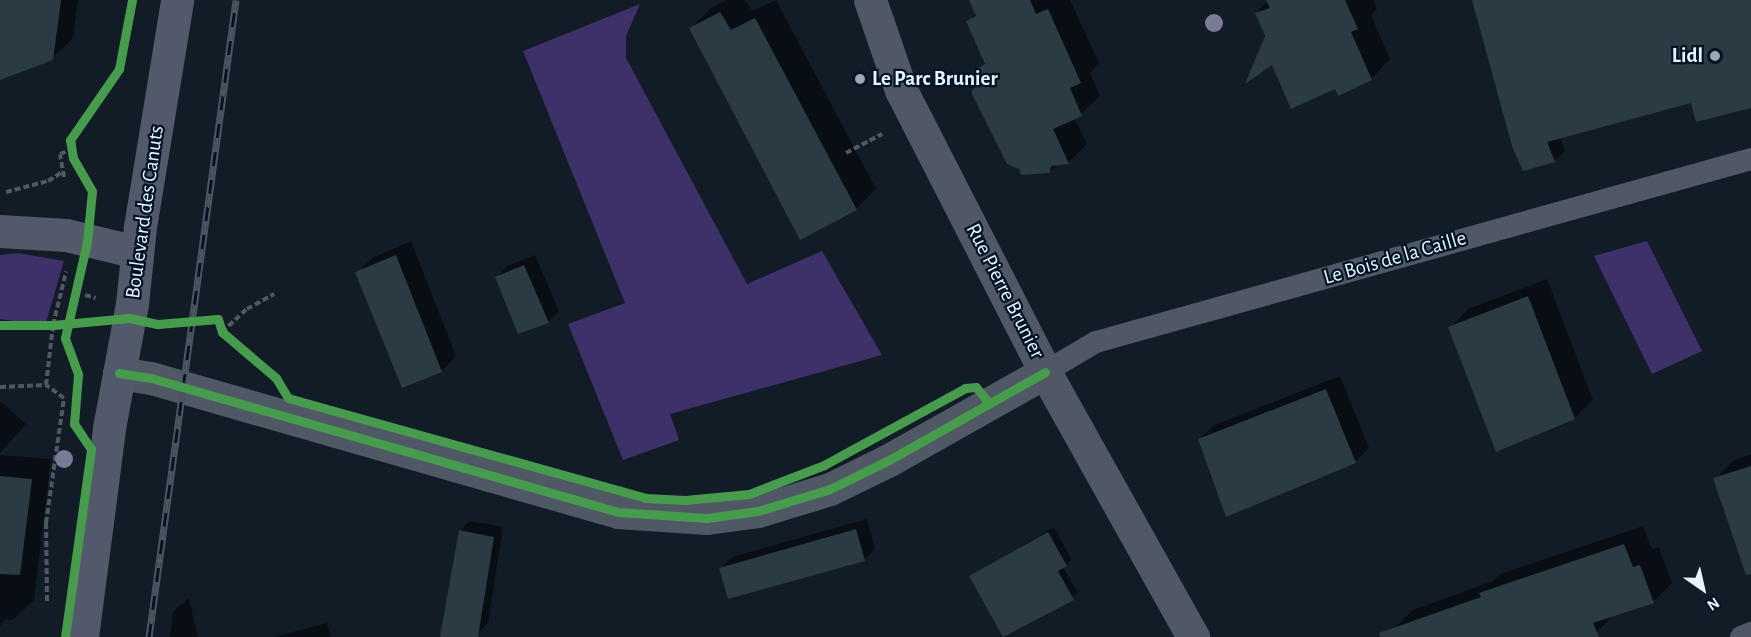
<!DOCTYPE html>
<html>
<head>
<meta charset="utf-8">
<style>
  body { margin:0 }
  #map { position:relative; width:1751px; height:637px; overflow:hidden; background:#111c26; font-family:"Alegreya Sans",sans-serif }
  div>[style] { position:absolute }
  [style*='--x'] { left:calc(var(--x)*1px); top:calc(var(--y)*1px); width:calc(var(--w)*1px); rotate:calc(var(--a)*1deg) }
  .green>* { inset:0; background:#3e3069 }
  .shadow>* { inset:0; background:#0007 }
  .building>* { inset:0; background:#2b3b44 }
  .path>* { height:4px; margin-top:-2px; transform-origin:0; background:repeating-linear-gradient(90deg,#4f5762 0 6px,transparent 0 9px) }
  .lane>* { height:22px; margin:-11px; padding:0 11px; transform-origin:11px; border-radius:11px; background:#505765 }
  .street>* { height:33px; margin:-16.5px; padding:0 16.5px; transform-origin:16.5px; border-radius:16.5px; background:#505765 }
  .secondary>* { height:33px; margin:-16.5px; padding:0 16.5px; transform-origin:16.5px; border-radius:16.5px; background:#52596a }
  .rail>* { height:7px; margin-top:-3.5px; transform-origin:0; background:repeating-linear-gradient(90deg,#011425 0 14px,#4c5560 0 28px); box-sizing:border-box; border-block:2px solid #4c5560 }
  .cycleway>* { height:9px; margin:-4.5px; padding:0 4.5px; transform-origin:4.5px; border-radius:4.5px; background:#469c4c }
  .trees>* { width:18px; height:18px; margin:-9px; border-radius:50%; background:#7a7b96 }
  .dots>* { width:16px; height:16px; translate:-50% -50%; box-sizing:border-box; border:3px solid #011425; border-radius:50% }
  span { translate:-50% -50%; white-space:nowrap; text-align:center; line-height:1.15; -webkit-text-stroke:4.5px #011425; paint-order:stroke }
  .poi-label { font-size:21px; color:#e9f3fd; font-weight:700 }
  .right { translate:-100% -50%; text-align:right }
  .left { translate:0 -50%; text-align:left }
  .street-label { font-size:21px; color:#e9f3fd }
  .north { position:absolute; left:1673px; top:559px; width:60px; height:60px; -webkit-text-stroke:4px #011425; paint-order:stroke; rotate:146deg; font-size:16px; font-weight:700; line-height:24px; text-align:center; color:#e9f3fd }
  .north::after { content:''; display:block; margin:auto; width:21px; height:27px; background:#e9f3fd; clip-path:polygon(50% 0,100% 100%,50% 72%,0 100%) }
</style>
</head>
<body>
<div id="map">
  <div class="green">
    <i style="clip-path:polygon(640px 4px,626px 36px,626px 58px,747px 284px,822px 251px,882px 355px,670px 414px,679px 440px,623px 460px,568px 324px,625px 303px,523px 51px)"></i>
    <i style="clip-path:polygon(1647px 241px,1702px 351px,1652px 374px,1594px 256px)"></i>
    <i style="clip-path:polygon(18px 253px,64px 261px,45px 326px,0 319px,0 255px)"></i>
  </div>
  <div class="shadow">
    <i style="clip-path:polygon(0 0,78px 0,73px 38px,52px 58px,0 79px)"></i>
    <i style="clip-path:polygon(727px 0,745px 0,752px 11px,776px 0,876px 189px,856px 209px,691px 28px,711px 8px)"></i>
    <i style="clip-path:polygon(971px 0,1070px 0,1099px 63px,1090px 73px,1100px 96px,1075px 119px,1087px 144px,1069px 162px,1058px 164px,1050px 172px,980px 68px,986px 62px,968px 22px,977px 13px)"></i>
    <i style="clip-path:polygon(1268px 0,1373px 0,1377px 9px,1371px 15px,1390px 59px,1371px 79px,1335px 87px,1273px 63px,1257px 13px)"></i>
    <i style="clip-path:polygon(1474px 0,1751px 0,1751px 106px,1692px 101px,1560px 137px,1565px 151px,1555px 161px)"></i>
    <i style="clip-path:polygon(411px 241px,456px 356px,442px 371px,403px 386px,357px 273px,372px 258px)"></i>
    <i style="clip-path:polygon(535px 255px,559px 311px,548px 322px,497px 277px,507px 266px)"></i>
    <i style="clip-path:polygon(1547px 279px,1593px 400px,1574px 418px,1450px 328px,1468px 309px)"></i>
    <i style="clip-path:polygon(1340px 376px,1369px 448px,1355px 462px,1200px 439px,1214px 425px)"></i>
    <i style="clip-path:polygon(0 401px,26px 424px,0 453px)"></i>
    <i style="clip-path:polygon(1751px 454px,1751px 535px,1715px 479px,1734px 460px)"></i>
    <i style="clip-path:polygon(0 455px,51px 459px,34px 600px,13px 620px,6px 619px,0 626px)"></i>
    <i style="clip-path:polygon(867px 519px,875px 549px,864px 560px,721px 568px,732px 557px)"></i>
    <i style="clip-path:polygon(470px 521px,503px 527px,488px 623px,478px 633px,442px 637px,460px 531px)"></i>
    <i style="clip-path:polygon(1643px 526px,1652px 549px,1659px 547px,1672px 583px,1653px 602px,1614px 615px,1596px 633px,1584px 637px,1396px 637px,1394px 629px,1413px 610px,1493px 581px,1500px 574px)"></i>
    <i style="clip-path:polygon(1054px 527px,1072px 560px,1063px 567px,1078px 593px,1004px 636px,971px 576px)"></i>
    <i style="clip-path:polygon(189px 598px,198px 637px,170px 637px,173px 612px)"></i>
    <i style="clip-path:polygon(327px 623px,331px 637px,274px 637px)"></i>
  </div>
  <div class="building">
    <i style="clip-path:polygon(0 0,61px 0,53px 60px,0 80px)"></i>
    <i style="clip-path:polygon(969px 0,1030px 0,1036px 14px,1048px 9px,1081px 83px,1070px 88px,1082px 116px,1053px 129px,1069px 164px,1051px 166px,1050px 173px,1021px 175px,1019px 169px,1007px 164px,971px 92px,983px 76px,978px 68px,985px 64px,966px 21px,976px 16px)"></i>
    <i style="clip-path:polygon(1266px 0,1345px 0,1358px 29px,1351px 32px,1372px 80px,1338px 96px,1335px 89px,1291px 109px,1272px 65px,1245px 84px,1265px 36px,1255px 13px,1270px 8px)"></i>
    <i style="clip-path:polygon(1472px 0,1751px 0,1751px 108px,1696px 122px,1691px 103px,1547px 142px,1555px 162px,1523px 171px,1512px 146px)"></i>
    <i style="clip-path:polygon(720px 12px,731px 30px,755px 18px,857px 210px,800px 240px,689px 28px)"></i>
    <i style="clip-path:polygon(396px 255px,442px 372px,402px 388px,355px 272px)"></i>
    <i style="clip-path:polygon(524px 265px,549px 323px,518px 334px,495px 277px)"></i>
    <i style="clip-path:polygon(1528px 296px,1575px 419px,1496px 452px,1448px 327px)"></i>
    <i style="clip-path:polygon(1326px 389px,1356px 463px,1226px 517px,1198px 439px)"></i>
    <i style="clip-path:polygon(1751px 466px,1751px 574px,1746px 575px,1713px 478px)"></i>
    <i style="clip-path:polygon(0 476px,32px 479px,20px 575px,0 574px)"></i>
    <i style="clip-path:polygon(856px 529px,865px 561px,728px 599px,719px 568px)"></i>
    <i style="clip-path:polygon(459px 530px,494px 537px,478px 637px,440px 637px)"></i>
    <i style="clip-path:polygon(1048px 532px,1067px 566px,1058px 571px,1074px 600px,1003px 637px,969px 576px)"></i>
    <i style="clip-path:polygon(1624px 544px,1633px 567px,1640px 565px,1654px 603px,1593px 623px,1599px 637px,1380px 637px,1379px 633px,1481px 597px,1479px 593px)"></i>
  </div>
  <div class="path">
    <i style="--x:846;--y:153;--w:41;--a:-27.8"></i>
    <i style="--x:64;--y:177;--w:23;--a:-100"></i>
    <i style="--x:60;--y:154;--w:11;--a:-22"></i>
    <i style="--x:6;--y:192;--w:43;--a:-14.7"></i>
    <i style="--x:48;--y:181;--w:15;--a:-32"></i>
    <i style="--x:85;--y:295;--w:11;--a:15"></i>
    <i style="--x:222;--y:332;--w:34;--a:-43"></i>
    <i style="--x:247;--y:309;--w:31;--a:-29"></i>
    <i style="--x:0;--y:387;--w:46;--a:-2.5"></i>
    <i style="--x:47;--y:601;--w:78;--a:-90.7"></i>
    <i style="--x:46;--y:523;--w:126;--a:-81.8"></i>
    <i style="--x:64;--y:398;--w:22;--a:-144"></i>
    <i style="--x:46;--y:385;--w:60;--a:-83.3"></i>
    <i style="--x:53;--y:325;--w:55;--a:-76.2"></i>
  </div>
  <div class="lane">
    <i style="--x:1045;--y:372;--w:59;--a:-30.5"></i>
    <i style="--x:1096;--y:342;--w:680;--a:-15.61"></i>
    <i style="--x:1741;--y:637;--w:11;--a:-22"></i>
  </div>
  <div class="street">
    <i style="--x:870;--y:0;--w:95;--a:71"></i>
    <i style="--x:901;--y:90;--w:317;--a:62.9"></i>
    <i style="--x:1045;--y:372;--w:304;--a:60.8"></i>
    <i style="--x:119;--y:373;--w:32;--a:9"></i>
    <i style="--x:151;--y:378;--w:486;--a:16"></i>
    <i style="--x:618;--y:512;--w:89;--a:3.9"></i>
    <i style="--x:707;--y:518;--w:51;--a:-7.8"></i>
    <i style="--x:758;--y:511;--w:75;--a:-17"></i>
    <i style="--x:830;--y:489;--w:66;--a:-26.2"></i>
    <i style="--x:889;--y:460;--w:179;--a:-29.4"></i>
  </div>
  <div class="secondary">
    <i style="--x:0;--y:231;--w:66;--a:3.5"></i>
    <i style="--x:66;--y:235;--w:73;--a:13.5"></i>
    <i style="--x:82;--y:637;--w:211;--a:-82.6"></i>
    <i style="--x:109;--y:428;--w:126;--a:-79.5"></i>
    <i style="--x:132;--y:304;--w:77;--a:-84.1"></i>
    <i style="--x:140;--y:227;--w:230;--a:-80.7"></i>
  </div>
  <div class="rail">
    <i style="--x:149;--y:637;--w:643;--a:-82.22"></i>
  </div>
  <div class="cycleway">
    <i style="--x:0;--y:325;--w:53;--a:0"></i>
    <i style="--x:53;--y:325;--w:76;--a:-5.3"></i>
    <i style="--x:129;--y:318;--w:30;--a:12"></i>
    <i style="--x:158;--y:324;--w:60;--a:-4.8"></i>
    <i style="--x:218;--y:319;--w:14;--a:73"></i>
    <i style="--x:222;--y:332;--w:71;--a:40.4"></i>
    <i style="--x:276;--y:378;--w:23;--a:59"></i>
    <i style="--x:288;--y:398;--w:371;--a:15.6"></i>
    <i style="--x:645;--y:498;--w:40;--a:2.9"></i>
    <i style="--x:685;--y:500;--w:64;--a:-5.4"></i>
    <i style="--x:749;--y:494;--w:80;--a:-21.1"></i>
    <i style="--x:824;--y:465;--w:161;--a:-28.6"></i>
    <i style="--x:965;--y:388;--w:11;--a:-5"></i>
    <i style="--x:976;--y:387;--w:21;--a:51"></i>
    <i style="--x:119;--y:373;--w:32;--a:9"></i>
    <i style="--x:151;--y:378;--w:486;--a:16"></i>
    <i style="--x:618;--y:512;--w:89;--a:3.9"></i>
    <i style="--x:707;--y:518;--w:51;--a:-7.8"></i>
    <i style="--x:758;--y:511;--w:75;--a:-17"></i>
    <i style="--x:830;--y:489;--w:66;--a:-26.2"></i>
    <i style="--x:889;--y:460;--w:179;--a:-29.4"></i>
    <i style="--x:65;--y:637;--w:190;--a:-82.1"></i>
    <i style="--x:91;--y:449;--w:30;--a:-124"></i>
    <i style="--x:74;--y:424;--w:50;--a:-85.4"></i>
    <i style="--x:78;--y:374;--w:38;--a:-110"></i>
    <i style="--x:65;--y:338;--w:98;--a:-77.1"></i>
    <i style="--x:87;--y:242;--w:51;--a:-84.4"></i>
    <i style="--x:92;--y:191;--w:38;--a:-120"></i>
    <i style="--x:73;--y:158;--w:18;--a:-99"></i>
    <i style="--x:70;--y:140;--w:86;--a:-55.4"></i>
    <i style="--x:119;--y:69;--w:70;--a:-79.3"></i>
  </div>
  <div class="trees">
    <i style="left:1214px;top:23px"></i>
    <i style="left:64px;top:459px"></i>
  </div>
  <div class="dots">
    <i style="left:1715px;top:56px;background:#9da8b2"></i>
    <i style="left:860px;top:79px;background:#9da8b2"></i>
  </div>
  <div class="poi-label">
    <span class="right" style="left:1703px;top:56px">Lidl</span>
    <span class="left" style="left:872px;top:79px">Le Parc Brunier</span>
  </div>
  <div class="street-label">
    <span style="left:145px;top:212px;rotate:-82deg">Boulevard des Canuts</span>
    <span style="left:1395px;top:258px;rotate:-16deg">Le Bois de la Caille</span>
    <span style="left:1005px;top:291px;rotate:63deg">Rue Pierre Brunier</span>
  </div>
  <div class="north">N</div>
</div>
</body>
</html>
